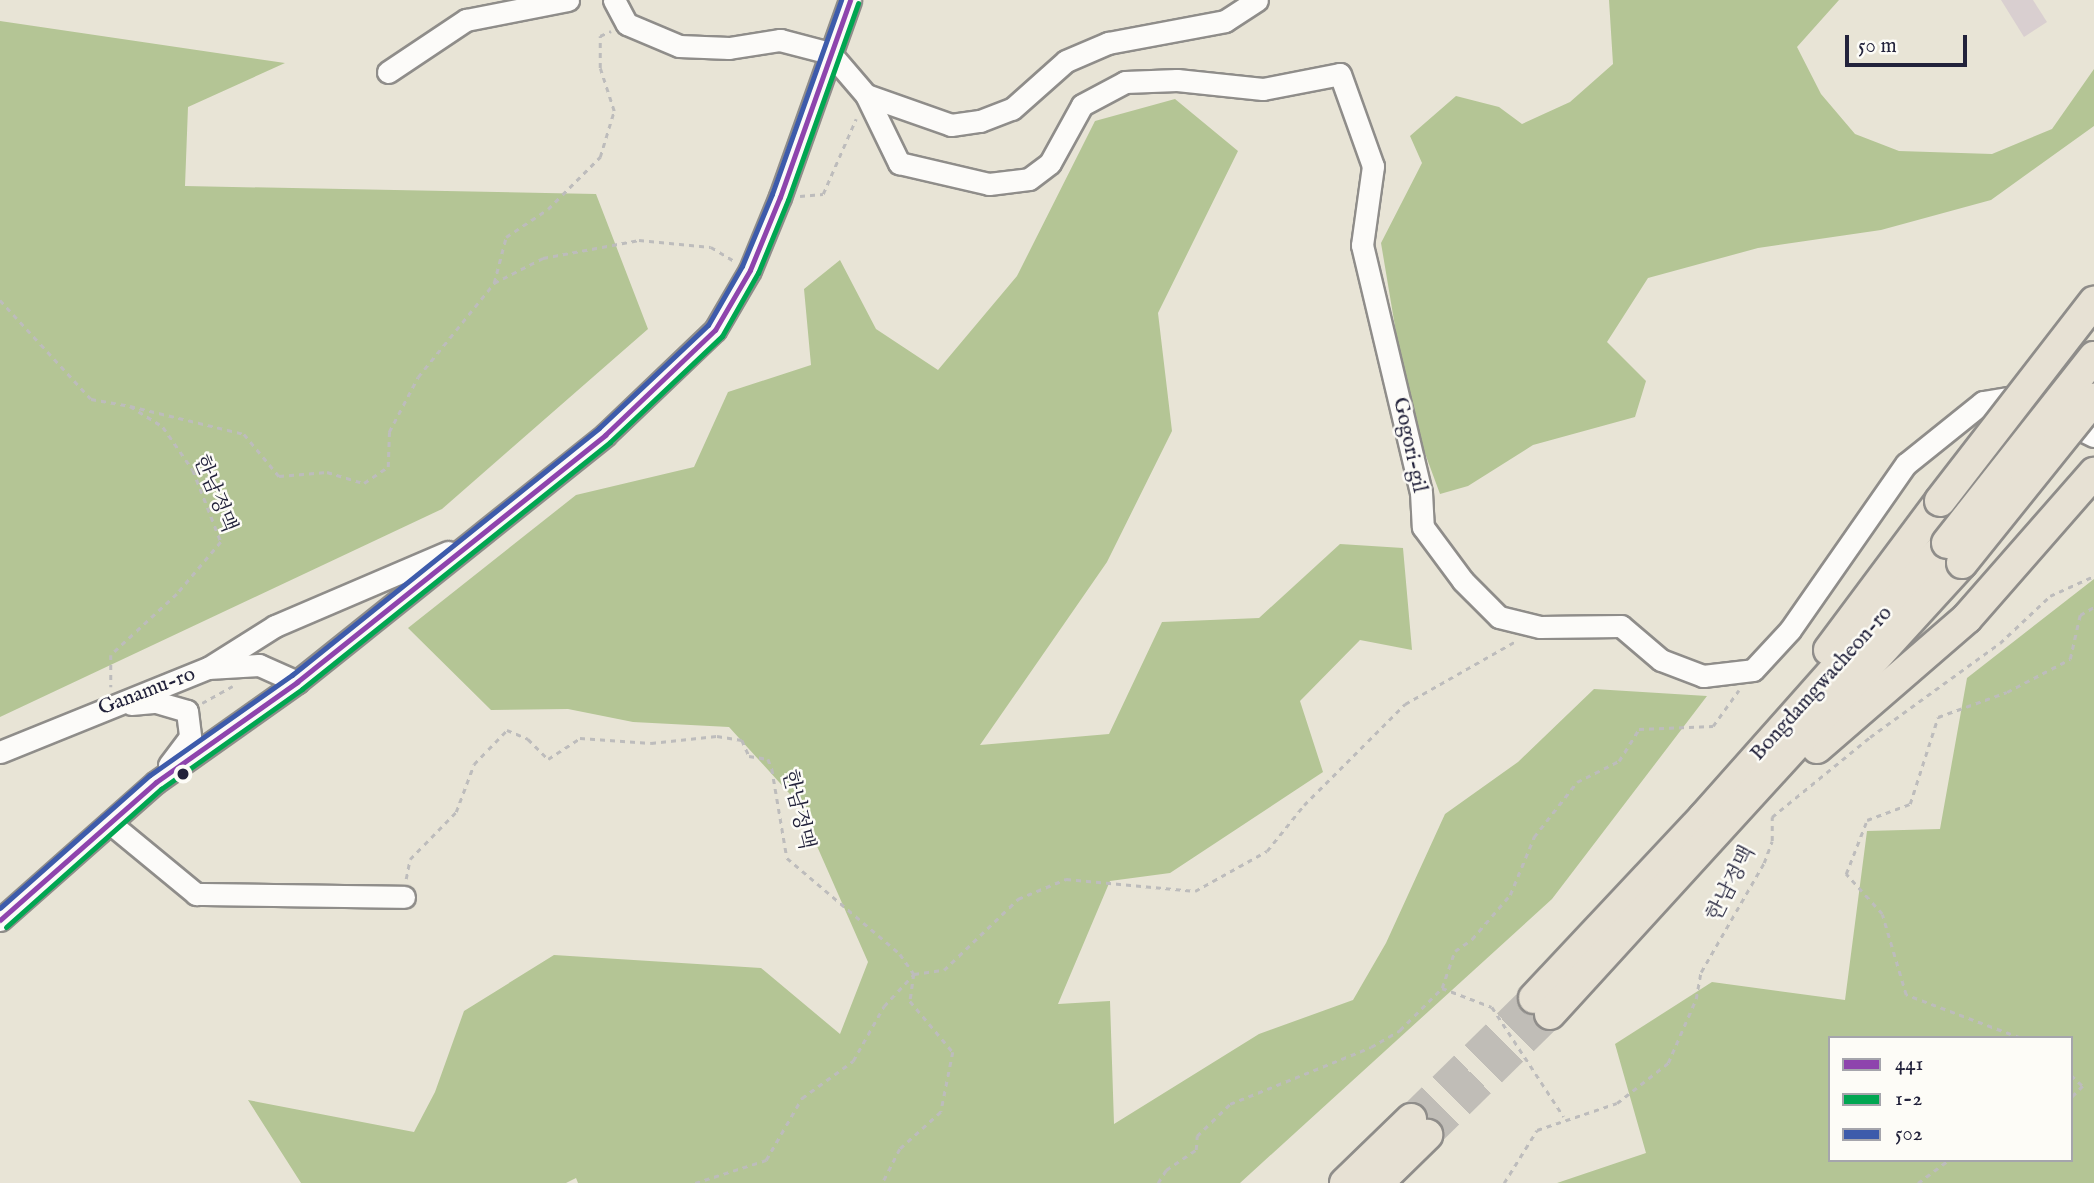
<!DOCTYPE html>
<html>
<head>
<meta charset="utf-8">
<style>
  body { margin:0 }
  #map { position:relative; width:2094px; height:1183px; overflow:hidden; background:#e8e4d6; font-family:"IM FELL English","Noto Serif KR",serif }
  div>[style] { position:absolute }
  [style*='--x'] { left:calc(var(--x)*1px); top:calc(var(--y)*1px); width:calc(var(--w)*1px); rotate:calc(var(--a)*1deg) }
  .forest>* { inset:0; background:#b4c595 }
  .building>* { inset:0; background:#d9cfd0 }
  .highway-tunnel>* { height:30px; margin-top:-15px; transform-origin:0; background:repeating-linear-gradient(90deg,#c0bdb7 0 30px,transparent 0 45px) }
  .path>* { height:2.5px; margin-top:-1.25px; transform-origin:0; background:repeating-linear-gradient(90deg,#bdbcbc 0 5px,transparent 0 10px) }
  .roads { filter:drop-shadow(2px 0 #8f8d8a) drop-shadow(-2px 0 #8f8d8a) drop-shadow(0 2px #8f8d8a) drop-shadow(0 -2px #8f8d8a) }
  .minor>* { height:21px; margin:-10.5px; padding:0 10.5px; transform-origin:10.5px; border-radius:10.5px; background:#fcfbf9 }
  .highway>* { height:30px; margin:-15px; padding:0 15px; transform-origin:15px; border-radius:15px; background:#e7e1d4 }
  .bridges { filter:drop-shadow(2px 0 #8f8d8a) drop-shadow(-2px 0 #8f8d8a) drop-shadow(0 2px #8f8d8a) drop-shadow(0 -2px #8f8d8a) }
  .highway-bridge>* { height:30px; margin:-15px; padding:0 15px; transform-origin:15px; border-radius:15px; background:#e7e1d4 }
  .bus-1>* { height:5px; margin:-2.5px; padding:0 2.5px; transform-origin:2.5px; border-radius:2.5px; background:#8e44ad }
  .bus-2>* { height:5px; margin:-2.5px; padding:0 2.5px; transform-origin:2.5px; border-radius:2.5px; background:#00a651 }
  .bus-3>* { height:5px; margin:-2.5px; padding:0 2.5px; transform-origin:2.5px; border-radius:2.5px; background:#3d5bab }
  .dots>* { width:19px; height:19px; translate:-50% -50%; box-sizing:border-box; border:4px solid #fdfcf7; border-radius:50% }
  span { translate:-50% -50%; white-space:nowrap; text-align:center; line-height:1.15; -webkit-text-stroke:5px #fdfcf7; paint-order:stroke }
  .street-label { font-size:21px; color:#22223b }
  .legend { position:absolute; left:1828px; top:1036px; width:245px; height:126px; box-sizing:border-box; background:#fdfcf7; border:2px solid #a5a5ac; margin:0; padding:9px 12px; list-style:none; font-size:21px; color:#22223b }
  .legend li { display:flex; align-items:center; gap:14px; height:35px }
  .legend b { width:35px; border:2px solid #a5a5ac }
  .scale { position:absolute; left:1845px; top:35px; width:122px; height:32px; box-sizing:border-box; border:4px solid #22223b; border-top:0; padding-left:9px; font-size:21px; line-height:24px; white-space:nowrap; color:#22223b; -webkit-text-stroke:5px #fdfcf7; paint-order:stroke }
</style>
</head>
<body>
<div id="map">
  <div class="forest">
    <i style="clip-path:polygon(1609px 0,1839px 0,1797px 47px,1821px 94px,1855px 134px,1899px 151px,1992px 154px,2052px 129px,2094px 69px,2094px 126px,1991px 200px,1881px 230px,1758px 248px,1648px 278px,1607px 342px,1646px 381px,1635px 417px,1533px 445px,1468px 486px,1440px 494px,1409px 410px,1381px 243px,1422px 163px,1410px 136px,1456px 96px,1499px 107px,1522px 124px,1570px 102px,1613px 64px)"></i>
    <i style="clip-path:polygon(0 21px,285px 63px,188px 107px,185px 186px,596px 194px,648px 329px,442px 509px,0 717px)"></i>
    <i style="clip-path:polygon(1175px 99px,1238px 151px,1158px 313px,1172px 431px,1107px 562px,980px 745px,1109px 734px,1162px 622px,1259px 618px,1340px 544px,1403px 548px,1412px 650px,1360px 640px,1300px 701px,1323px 772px,1170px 873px,1110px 881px,1058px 1004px,1110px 1001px,1114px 1124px,1259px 1034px,1353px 1000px,1386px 943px,1445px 814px,1518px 762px,1594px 689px,1707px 696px,1552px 899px,1240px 1183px,578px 1183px,576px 1178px,566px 1183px,301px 1183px,248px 1100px,414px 1132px,435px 1092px,464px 1011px,554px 955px,761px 968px,840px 1034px,868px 962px,798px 803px,729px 727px,633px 722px,568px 709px,491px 710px,408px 628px,576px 495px,694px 467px,728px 392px,811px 365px,804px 289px,840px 260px,876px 329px,938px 370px,1017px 276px,1095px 121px)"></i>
    <i style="clip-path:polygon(evenodd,2094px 579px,2094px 1183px,1557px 1183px,1646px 1153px,1615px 1044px,1712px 982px,1845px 1000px,1867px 831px,1940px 829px,1967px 678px,2094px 579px,1830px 1038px,2071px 1038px,2071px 1160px,1830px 1160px,1830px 1038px)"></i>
  </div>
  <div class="building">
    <i style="clip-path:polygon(2001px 0,2033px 0,2047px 22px,2024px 37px)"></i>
  </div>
  <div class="highway-tunnel">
    <i style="--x:1411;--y:1119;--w:173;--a:-44.5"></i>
    <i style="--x:1427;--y:1135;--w:173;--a:-44.5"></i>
  </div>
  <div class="path">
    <i style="--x:800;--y:196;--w:23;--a:-5"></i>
    <i style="--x:823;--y:194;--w:82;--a:-66.3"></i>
    <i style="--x:494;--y:283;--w:48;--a:-75.4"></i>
    <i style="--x:506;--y:237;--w:50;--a:-33.7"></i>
    <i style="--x:548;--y:209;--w:74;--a:-45"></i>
    <i style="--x:600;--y:157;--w:48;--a:-73.1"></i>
    <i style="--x:614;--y:111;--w:45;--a:-108"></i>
    <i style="--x:600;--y:68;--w:32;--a:-90"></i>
    <i style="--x:600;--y:36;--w:12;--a:-24"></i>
    <i style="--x:0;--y:300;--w:134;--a:47.4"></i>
    <i style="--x:91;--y:399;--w:40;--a:10"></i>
    <i style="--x:130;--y:406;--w:39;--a:32"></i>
    <i style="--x:163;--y:427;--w:52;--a:55.1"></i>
    <i style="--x:193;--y:470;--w:77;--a:68.7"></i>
    <i style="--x:221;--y:542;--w:68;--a:130.2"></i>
    <i style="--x:177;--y:594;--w:90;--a:137.3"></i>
    <i style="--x:111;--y:655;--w:32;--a:90"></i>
    <i style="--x:130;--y:406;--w:117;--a:13.8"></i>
    <i style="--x:244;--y:434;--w:55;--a:50.2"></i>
    <i style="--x:279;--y:476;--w:48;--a:-4.8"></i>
    <i style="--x:327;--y:472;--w:39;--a:17"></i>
    <i style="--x:364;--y:483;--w:29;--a:-34"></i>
    <i style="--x:388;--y:467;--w:35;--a:-88"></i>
    <i style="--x:389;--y:432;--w:62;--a:-62.2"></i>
    <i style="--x:418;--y:377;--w:121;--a:-51"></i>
    <i style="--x:494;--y:283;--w:55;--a:-27"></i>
    <i style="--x:543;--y:258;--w:98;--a:-10.6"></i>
    <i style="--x:639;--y:240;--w:72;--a:5.6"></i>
    <i style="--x:711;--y:247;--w:26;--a:31"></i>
    <i style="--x:202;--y:703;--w:35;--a:-29"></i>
    <i style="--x:406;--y:879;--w:20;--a:-79"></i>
    <i style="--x:410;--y:859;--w:66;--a:-45.6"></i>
    <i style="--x:456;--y:812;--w:51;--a:-69.4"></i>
    <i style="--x:474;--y:764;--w:47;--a:-45.9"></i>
    <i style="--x:507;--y:730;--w:23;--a:23"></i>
    <i style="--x:528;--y:739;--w:28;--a:45"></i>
    <i style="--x:548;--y:759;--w:38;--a:-33"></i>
    <i style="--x:580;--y:738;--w:71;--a:4"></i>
    <i style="--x:651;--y:743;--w:66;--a:-6.1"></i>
    <i style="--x:717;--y:736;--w:25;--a:9"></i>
    <i style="--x:742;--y:740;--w:17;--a:66"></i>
    <i style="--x:749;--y:756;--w:19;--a:9"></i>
    <i style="--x:768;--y:759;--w:11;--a:68"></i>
    <i style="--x:772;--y:769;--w:90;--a:80.4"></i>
    <i style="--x:787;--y:858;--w:148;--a:40.3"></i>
    <i style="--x:900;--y:954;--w:24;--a:55"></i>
    <i style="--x:914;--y:974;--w:27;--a:98"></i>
    <i style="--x:910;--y:1001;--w:67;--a:49.9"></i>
    <i style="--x:953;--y:1052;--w:61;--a:101.3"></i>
    <i style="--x:941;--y:1112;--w:55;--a:137.9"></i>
    <i style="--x:900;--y:1149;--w:38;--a:117"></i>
    <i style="--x:1442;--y:988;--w:53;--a:20.8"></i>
    <i style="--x:1492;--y:1007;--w:131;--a:56.8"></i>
    <i style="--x:2020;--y:1038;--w:122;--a:-159.3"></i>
    <i style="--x:1906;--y:995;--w:84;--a:-106.5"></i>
    <i style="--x:1882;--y:914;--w:54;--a:-132"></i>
    <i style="--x:1846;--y:874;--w:58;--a:-68.7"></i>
    <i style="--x:1867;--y:820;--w:46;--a:-20.4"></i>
    <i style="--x:1910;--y:804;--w:91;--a:-72.2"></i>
    <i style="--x:1938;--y:717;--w:73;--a:-19.9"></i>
    <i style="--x:2007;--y:692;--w:71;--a:-27.6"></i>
    <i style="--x:2070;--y:659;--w:45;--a:-77.2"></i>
    <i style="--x:2080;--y:615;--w:16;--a:-30"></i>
    <i style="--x:2071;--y:1075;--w:16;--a:43"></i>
    <i style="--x:2083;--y:1086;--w:17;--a:135"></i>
    <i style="--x:695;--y:1183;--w:75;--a:-17.9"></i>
    <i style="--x:766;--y:1160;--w:72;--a:-59.9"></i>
    <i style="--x:802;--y:1098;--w:63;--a:-36"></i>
    <i style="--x:853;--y:1061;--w:63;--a:-60.6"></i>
    <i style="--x:884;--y:1006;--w:44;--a:-46.8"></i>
    <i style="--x:914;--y:974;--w:30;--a:-8"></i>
    <i style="--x:944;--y:970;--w:103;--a:-43.8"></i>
    <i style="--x:1018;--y:899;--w:52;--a:-22.6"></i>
    <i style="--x:1066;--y:879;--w:130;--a:5.3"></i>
    <i style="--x:1195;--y:891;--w:82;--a:-29.1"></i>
    <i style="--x:1267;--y:851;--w:59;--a:-51.2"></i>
    <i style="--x:1304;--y:805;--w:143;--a:-45"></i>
    <i style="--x:1405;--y:704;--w:128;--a:-29.6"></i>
    <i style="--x:1158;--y:1183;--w:15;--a:-58"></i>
    <i style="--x:1166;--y:1170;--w:36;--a:-34"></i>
    <i style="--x:1196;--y:1150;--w:14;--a:-86"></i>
    <i style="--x:1197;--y:1136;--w:46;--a:-44.1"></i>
    <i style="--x:1230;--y:1104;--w:152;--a:-22"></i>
    <i style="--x:1371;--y:1047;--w:34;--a:-30"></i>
    <i style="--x:1400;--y:1030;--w:59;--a:-45"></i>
    <i style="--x:1442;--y:988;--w:39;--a:-71"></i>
    <i style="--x:1455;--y:951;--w:21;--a:-35"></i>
    <i style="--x:1472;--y:939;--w:58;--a:-49.2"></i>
    <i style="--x:1510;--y:895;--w:63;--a:-67.5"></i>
    <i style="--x:1534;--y:837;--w:70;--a:-52"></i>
    <i style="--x:1577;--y:782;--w:47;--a:-26.6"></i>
    <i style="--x:1619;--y:761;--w:38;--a:-58"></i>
    <i style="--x:1639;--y:729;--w:74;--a:-2.3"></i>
    <i style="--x:1713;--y:726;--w:44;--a:-54.2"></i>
    <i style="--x:1504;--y:1183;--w:62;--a:-58.1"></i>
    <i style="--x:1537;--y:1130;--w:84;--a:-18.6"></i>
    <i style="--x:1617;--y:1103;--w:65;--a:-38.1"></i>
    <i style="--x:1668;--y:1063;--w:70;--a:-66.4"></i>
    <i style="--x:1696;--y:999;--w:27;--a:-80"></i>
    <i style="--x:1701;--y:972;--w:126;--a:-60"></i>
    <i style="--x:1764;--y:863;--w:23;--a:-70"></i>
    <i style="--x:1772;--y:841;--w:24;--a:-90"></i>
    <i style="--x:1772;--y:817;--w:127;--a:-39.2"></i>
    <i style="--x:1870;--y:737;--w:160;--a:-35.9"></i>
    <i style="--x:2000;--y:643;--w:69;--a:-43.2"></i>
    <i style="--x:2050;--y:596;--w:48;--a:-24.4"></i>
    <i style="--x:1918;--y:1183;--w:39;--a:-37"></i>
  </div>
  <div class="roads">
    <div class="minor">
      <i style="--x:614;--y:0;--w:27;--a:62"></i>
      <i style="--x:627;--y:24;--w:56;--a:22.9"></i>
      <i style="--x:679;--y:46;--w:50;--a:2.3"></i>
      <i style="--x:729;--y:48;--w:52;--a:-8.9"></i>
      <i style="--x:780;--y:40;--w:52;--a:14.6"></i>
      <i style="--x:830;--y:53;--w:55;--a:49.4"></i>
      <i style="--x:866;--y:95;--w:90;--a:19.4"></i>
      <i style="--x:951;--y:125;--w:29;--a:-8"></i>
      <i style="--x:980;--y:121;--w:34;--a:-21"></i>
      <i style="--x:1012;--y:109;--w:72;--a:-41.6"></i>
      <i style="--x:1066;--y:61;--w:46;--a:-23.2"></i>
      <i style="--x:1108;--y:43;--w:119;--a:-10.6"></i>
      <i style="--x:1225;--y:21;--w:38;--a:-33"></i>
      <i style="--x:388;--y:72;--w:94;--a:-33.7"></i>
      <i style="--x:466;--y:20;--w:104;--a:-11.1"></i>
      <i style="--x:866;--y:95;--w:76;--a:64.1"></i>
      <i style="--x:899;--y:163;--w:92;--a:13.1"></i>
      <i style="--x:989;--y:184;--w:40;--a:-7.1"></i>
      <i style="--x:1029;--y:179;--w:26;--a:-37"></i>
      <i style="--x:1050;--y:163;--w:66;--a:-61.1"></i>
      <i style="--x:1082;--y:105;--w:49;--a:-28.1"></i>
      <i style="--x:1125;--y:82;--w:52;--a:-2.2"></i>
      <i style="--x:1177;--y:80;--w:86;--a:6"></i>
      <i style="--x:1263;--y:89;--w:78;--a:-11"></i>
      <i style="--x:1340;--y:74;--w:98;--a:70.3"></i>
      <i style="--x:1373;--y:166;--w:80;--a:97.9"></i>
      <i style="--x:1362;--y:245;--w:254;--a:76.6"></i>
      <i style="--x:1421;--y:492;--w:35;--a:87"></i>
      <i style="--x:1423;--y:527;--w:67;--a:53.5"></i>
      <i style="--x:1463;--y:581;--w:51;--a:45"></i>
      <i style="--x:1499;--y:617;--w:42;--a:13.7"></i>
      <i style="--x:1540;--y:627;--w:81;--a:-0.7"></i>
      <i style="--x:1621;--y:626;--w:52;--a:40.4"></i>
      <i style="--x:1661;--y:660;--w:45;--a:20.9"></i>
      <i style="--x:1703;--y:676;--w:50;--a:-6.8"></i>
      <i style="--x:1753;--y:670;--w:54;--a:-47.2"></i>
      <i style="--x:1790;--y:630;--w:203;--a:-55.1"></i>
      <i style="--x:1906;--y:464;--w:99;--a:-38.8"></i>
      <i style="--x:1983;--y:402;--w:32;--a:-9"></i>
      <i style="--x:2015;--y:397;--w:88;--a:26.3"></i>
      <i style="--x:210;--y:667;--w:77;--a:-32.2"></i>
      <i style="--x:275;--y:626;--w:188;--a:-23.2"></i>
      <i style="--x:131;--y:704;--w:25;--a:-5"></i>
      <i style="--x:156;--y:702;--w:32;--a:16"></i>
      <i style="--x:187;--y:711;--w:26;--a:83"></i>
      <i style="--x:190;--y:737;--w:35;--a:127"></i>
      <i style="--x:0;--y:752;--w:224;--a:-22"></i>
      <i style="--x:208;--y:668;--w:51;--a:-3.4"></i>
      <i style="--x:259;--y:665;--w:42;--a:24.1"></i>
      <i style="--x:110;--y:823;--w:112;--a:39.5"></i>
      <i style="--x:196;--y:894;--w:208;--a:0.8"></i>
      <i style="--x:0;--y:920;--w:208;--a:-41.5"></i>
      <i style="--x:156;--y:782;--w:173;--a:-35.3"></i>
      <i style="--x:297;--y:682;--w:395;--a:-38.7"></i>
      <i style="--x:605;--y:435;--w:152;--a:-43.7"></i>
      <i style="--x:715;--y:330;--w:69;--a:-59.7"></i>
      <i style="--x:750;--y:270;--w:79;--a:-67.7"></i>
      <i style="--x:780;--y:197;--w:209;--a:-70.4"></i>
    </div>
    <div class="highway">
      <i style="--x:1829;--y:650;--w:186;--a:-53.3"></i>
      <i style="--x:1817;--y:748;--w:198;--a:-40.9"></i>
      <i style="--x:1967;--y:618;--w:193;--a:-48.8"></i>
      <i style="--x:1534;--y:998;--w:247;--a:-46.8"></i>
      <i style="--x:1703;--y:818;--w:368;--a:-48.4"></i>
      <i style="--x:1550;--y:1014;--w:611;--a:-47.59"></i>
      <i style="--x:1345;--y:1183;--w:92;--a:-44.1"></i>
      <i style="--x:1378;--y:1183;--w:69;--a:-44.4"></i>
    </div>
  </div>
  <div class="bridges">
    <div class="highway-bridge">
      <i style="--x:1940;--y:501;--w:252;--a:-52.3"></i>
      <i style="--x:1947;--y:543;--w:237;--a:-51.7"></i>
      <i style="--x:1962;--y:563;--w:211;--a:-51.2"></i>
    </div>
  </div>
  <div class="bus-1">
    <i style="--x:0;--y:920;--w:208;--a:-41.5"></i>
    <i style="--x:156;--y:782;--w:173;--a:-35.3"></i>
    <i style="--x:297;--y:682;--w:395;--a:-38.7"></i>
    <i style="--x:605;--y:435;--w:152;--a:-43.7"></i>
    <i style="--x:715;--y:330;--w:69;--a:-59.7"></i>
    <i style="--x:750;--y:270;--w:79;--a:-67.7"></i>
    <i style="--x:780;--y:197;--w:209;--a:-70.4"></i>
  </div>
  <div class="bus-2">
    <i style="--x:6;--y:927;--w:208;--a:-41.7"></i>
    <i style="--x:161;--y:789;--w:173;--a:-35.3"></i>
    <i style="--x:302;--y:689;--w:395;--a:-38.7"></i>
    <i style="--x:610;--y:442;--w:154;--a:-43.4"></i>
    <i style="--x:722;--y:336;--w:73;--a:-60.3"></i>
    <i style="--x:758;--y:273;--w:79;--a:-67.7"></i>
    <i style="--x:788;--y:200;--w:209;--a:-70.4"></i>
  </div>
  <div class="bus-3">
    <i style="--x:0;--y:908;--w:200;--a:-41.6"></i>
    <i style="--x:150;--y:775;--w:174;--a:-35.2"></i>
    <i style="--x:292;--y:675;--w:394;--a:-38.8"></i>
    <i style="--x:599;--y:428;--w:150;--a:-43.4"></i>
    <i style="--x:708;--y:325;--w:68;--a:-60"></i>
    <i style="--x:742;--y:266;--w:78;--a:-67.4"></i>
    <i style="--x:772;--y:194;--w:206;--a:-70.4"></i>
  </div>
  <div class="dots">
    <i style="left:183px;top:774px;background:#22223b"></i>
  </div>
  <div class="street-label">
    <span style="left:1409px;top:445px;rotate:78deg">Gogori-gil</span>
    <span style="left:214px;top:494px;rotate:68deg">한남정맥</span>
    <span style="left:1822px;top:684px;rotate:-48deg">Bongdamgwacheon-ro</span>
    <span style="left:147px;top:692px;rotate:-21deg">Ganamu-ro</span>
    <span style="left:797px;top:810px;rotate:77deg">한남정맥</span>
    <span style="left:1732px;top:884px;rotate:-63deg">한남정맥</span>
  </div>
  <ul class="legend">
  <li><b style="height:9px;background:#8e44ad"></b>441</li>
  <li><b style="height:9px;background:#00a651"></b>1-2</li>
  <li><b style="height:9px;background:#3d5bab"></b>502</li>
  </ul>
  <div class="scale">50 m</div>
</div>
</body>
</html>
